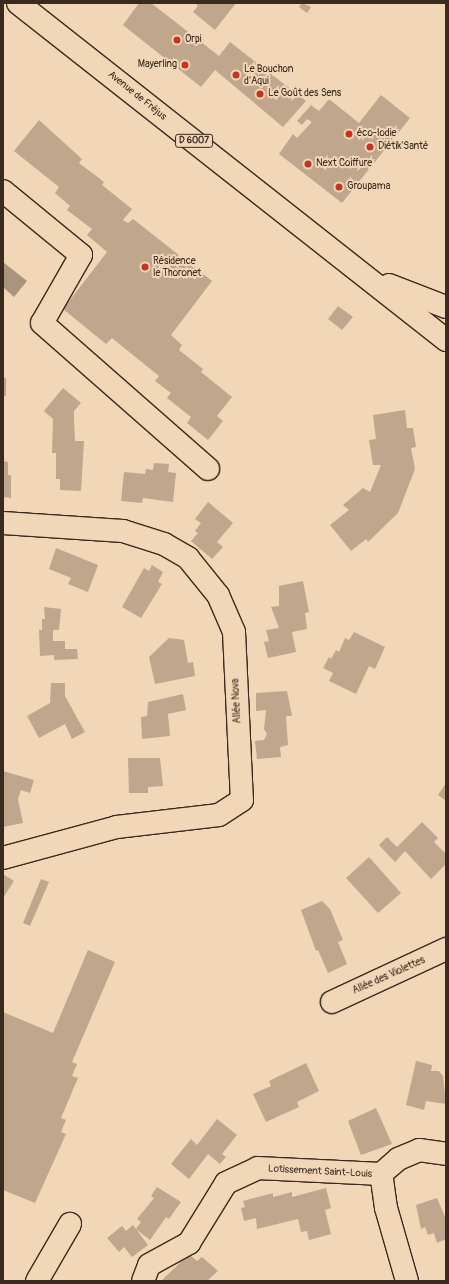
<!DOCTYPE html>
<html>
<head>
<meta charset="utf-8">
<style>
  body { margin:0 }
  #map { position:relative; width:449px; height:1284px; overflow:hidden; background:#f1d6b8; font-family:Pangolin,sans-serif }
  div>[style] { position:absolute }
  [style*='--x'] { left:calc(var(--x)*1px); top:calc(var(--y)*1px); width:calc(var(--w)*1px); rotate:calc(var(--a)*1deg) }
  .water>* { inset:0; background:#ab947e }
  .building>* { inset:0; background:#bfa68d }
  .roads { filter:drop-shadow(1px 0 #3b2a1e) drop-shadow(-1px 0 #3b2a1e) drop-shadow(0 1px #3b2a1e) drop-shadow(0 -1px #3b2a1e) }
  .minor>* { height:22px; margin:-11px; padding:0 11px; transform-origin:11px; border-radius:11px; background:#f1d6b8 }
  .major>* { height:22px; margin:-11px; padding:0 11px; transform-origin:11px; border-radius:11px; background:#f1d6b8 }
  .dots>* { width:11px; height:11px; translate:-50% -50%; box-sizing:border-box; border:2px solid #f1d6b8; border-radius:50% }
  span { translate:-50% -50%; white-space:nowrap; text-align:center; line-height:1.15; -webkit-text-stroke:4px #f1d6b8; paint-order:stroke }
  .shield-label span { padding:1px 3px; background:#f1d6b8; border:1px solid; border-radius:3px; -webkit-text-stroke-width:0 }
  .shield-label { font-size:9px; color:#3b2a1e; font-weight:700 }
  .poi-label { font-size:10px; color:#3b2a1e }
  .left { translate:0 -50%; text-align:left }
  .right { translate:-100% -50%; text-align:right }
  .street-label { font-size:10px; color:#3b2a1e }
  .frame { position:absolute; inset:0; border:4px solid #3b2a1e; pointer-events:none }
</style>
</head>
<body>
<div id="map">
  <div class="water">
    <i style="clip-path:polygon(3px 262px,27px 281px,14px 297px,3px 287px)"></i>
  </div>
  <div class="building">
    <i style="clip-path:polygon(139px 3px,151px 3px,219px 56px,230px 42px,306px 101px,283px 127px,215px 70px,201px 87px,123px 25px)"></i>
    <i style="clip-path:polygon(195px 3px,236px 3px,215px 30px,193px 12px,198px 6px)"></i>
    <i style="clip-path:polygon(302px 3px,311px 7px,307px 13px,299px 7px)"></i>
    <i style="clip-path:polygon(381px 95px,410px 118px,342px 203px,279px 154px,293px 134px,297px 138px,312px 122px,307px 119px,302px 125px,297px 121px,311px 105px,319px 111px,329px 99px,359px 123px)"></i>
    <i style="clip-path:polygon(39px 120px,82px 159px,79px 163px,104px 182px,102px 185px,132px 209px,123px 220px,128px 223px,133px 219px,212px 281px,171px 335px,182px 345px,179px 350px,203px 369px,201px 372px,232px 397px,217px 416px,223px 421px,208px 440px,187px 423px,191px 417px,167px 398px,171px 393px,155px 381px,159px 376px,112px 338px,106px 344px,63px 309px,107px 252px,87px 235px,92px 229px,67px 210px,70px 206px,55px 193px,59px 187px,14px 151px)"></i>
    <i style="clip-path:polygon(338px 306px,353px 317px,342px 330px,328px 319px)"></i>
    <i style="clip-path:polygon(3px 378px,6px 378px,6px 396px,3px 396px)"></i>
    <i style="clip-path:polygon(63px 388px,81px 403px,74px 411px,74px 420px,75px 441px,84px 441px,81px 491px,60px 490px,60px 479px,56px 479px,56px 453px,52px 453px,53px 419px,44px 411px)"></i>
    <i style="clip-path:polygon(405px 410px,407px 428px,413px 428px,416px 447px,411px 448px,415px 469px,398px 513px,368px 542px,366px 539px,351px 551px,330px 525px,349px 510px,343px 505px,363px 488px,370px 492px,381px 465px,373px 465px,369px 440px,376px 439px,373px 415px)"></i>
    <i style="clip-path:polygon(3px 461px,8px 462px,8px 475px,11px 475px,11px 498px,3px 497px)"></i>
    <i style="clip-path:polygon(154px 463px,169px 464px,168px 472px,176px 473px,173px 502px,143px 498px,142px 503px,121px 501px,124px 472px,145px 474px,146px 469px,153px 470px)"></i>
    <i style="clip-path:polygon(208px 502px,233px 523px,217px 542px,223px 547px,212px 559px,191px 541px,198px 533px,195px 531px,201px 523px,195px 519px)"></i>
    <i style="clip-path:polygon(56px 548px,98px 565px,88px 592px,68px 584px,71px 578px,49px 569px)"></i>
    <i style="clip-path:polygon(152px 565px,163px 572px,158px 582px,162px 584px,141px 618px,122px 607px,144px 568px,149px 571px)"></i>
    <i style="clip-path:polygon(303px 581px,309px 612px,305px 613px,307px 629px,292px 632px,296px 652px,268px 658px,264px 642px,269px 641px,266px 630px,279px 628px,271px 607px,279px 606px,279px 586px)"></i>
    <i style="clip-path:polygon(44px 607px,61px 609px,59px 630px,53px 630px,53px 641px,65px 641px,65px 649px,77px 649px,78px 659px,54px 660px,54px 655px,40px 656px,39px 630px,42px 630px,42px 619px,45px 619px)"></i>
    <i style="clip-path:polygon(354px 632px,385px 647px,375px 669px,369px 666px,356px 694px,329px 681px,333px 673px,323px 668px,329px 657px,331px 659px,336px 650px,339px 652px,345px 638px,349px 640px)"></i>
    <i style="clip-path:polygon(169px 638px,184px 640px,188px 663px,193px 662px,195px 676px,155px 684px,149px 657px)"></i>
    <i style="clip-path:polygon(51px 683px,65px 683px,65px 696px,85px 732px,72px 739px,65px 724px,39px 738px,27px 716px,50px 703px)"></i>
    <i style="clip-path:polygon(287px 691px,292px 716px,286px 716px,288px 745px,280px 747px,281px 757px,257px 759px,255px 741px,264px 740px,267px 734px,264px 729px,266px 710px,256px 711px,256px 693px)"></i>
    <i style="clip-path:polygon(183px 694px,186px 710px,168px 714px,170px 736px,142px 739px,141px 717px,147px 716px,148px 702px)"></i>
    <i style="clip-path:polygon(128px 758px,160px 758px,163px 786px,148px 787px,148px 793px,129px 793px)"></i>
    <i style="clip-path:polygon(3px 771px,34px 780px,30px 793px,21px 790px,18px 799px,23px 823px,3px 827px)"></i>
    <i style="clip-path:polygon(446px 783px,446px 801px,438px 795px)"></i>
    <i style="clip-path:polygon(422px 822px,438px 838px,434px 842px,446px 854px,446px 864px,431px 879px,405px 851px,395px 862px,379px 845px,387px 837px,397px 847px)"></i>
    <i style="clip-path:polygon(369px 857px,401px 893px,378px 913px,346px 878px)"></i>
    <i style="clip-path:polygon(3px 874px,14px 881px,3px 898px)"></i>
    <i style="clip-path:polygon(41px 879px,49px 882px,30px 926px,23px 923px)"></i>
    <i style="clip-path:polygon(322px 901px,330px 909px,343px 940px,338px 942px,347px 964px,328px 973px,318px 950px,316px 951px,301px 910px)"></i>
    <i style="clip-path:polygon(88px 950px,115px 962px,72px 1062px,77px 1064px,72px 1076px,78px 1078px,61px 1118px,66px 1120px,61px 1132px,66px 1134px,35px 1203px,3px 1190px,3px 1012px,53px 1033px)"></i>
    <i style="clip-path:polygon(416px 1061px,432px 1065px,431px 1071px,439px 1071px,443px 1076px,446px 1104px,426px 1101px,424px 1110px,406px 1105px)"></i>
    <i style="clip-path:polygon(306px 1063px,319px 1091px,297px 1102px,299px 1107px,266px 1122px,253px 1094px,271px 1086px,269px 1081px)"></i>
    <i style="clip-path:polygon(376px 1108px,392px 1144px,361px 1155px,348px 1121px)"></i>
    <i style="clip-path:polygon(217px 1119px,237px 1135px,222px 1154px,226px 1157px,220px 1164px,208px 1154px,189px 1179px,171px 1164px,191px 1139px,197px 1145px)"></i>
    <i style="clip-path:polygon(157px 1187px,181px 1202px,169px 1219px,166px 1217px,150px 1240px,136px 1229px,148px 1245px,132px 1257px,124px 1247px,119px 1252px,107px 1238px,122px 1226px,126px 1231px,133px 1225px,136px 1229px,141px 1222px,137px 1219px,154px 1198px,151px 1196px)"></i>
    <i style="clip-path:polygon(326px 1188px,331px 1208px,325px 1210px,331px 1234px,309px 1240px,307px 1231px,301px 1232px,298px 1219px,257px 1229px,256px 1218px,244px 1221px,241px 1208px,245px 1207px,243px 1201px,273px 1193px,273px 1197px,292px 1192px,292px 1197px)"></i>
    <i style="clip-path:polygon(437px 1198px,446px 1219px,446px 1239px,437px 1243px,434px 1233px,428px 1235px,425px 1227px,421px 1229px,416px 1205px)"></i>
    <i style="clip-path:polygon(189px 1254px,197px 1261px,202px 1257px,218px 1271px,207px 1281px,161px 1281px)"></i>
  </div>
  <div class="roads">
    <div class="minor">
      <i style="--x:3;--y:191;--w:101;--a:39.4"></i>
      <i style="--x:81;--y:255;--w:78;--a:119.8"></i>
      <i style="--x:42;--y:323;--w:221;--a:41.3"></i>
      <i style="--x:3;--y:523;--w:120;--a:3.8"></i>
      <i style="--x:123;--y:531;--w:43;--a:17.6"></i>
      <i style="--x:164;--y:544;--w:28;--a:30"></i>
      <i style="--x:188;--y:558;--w:48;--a:51"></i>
      <i style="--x:218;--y:595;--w:40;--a:66.6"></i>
      <i style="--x:234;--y:632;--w:168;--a:87.3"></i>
      <i style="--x:242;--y:800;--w:27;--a:147"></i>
      <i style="--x:219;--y:815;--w:103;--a:173.3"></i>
      <i style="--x:117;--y:827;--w:118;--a:164.8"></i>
      <i style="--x:332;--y:1002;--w:126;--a:-24.9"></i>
      <i style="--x:37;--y:1281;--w:66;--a:-59.9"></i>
      <i style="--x:143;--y:1281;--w:17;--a:-69"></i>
      <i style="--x:149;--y:1265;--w:46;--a:-28.8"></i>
      <i style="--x:189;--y:1243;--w:70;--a:-58.3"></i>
      <i style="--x:226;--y:1183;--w:35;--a:-25"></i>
      <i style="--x:258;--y:1168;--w:123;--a:2.8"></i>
      <i style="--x:407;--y:1281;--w:76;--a:-106"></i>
      <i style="--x:386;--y:1208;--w:34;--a:-98"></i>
      <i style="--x:381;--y:1174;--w:23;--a:-41"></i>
      <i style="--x:398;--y:1159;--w:23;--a:-23"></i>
      <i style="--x:419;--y:1150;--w:27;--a:8"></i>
    </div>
    <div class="major">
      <i style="--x:18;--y:3;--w:545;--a:38.22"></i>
      <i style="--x:389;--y:285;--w:61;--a:21.1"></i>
    </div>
  </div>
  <div class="dots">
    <i style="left:177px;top:40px;background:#c8321e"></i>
    <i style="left:185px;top:65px;background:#c8321e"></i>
    <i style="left:236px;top:75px;background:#c8321e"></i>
    <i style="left:260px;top:94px;background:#c8321e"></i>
    <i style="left:349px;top:134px;background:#c8321e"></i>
    <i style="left:370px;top:147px;background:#c8321e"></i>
    <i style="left:308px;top:164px;background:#c8321e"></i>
    <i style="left:339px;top:187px;background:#c8321e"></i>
    <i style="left:145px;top:267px;background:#c8321e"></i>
  </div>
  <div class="shield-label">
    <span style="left:194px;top:141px">D 6007</span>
  </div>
  <div class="poi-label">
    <span class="left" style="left:185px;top:40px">Orpi</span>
    <span class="right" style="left:177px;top:65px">Mayerling</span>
    <span class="left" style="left:244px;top:75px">Le Bouchon<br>d'Aqui</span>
    <span class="left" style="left:268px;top:94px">Le Goût des Sens</span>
    <span class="left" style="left:357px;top:134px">éco-lodie</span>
    <span class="left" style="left:378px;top:147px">Diétik'Santé</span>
    <span class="left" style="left:316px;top:164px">Next Coiffure</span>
    <span class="left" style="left:347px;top:187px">Groupama</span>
    <span class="left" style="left:153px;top:267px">Résidence<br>le Thoronet</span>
  </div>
  <div class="street-label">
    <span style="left:137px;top:96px;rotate:39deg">Avenue de Fréjus</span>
    <span style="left:237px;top:701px;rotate:-93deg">Allée Nova</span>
    <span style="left:389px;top:976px;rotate:-24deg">Allée des Violettes</span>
    <span style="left:320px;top:1172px;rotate:3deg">Lotissement Saint-Louis</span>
  </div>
  <div class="frame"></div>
</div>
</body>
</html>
